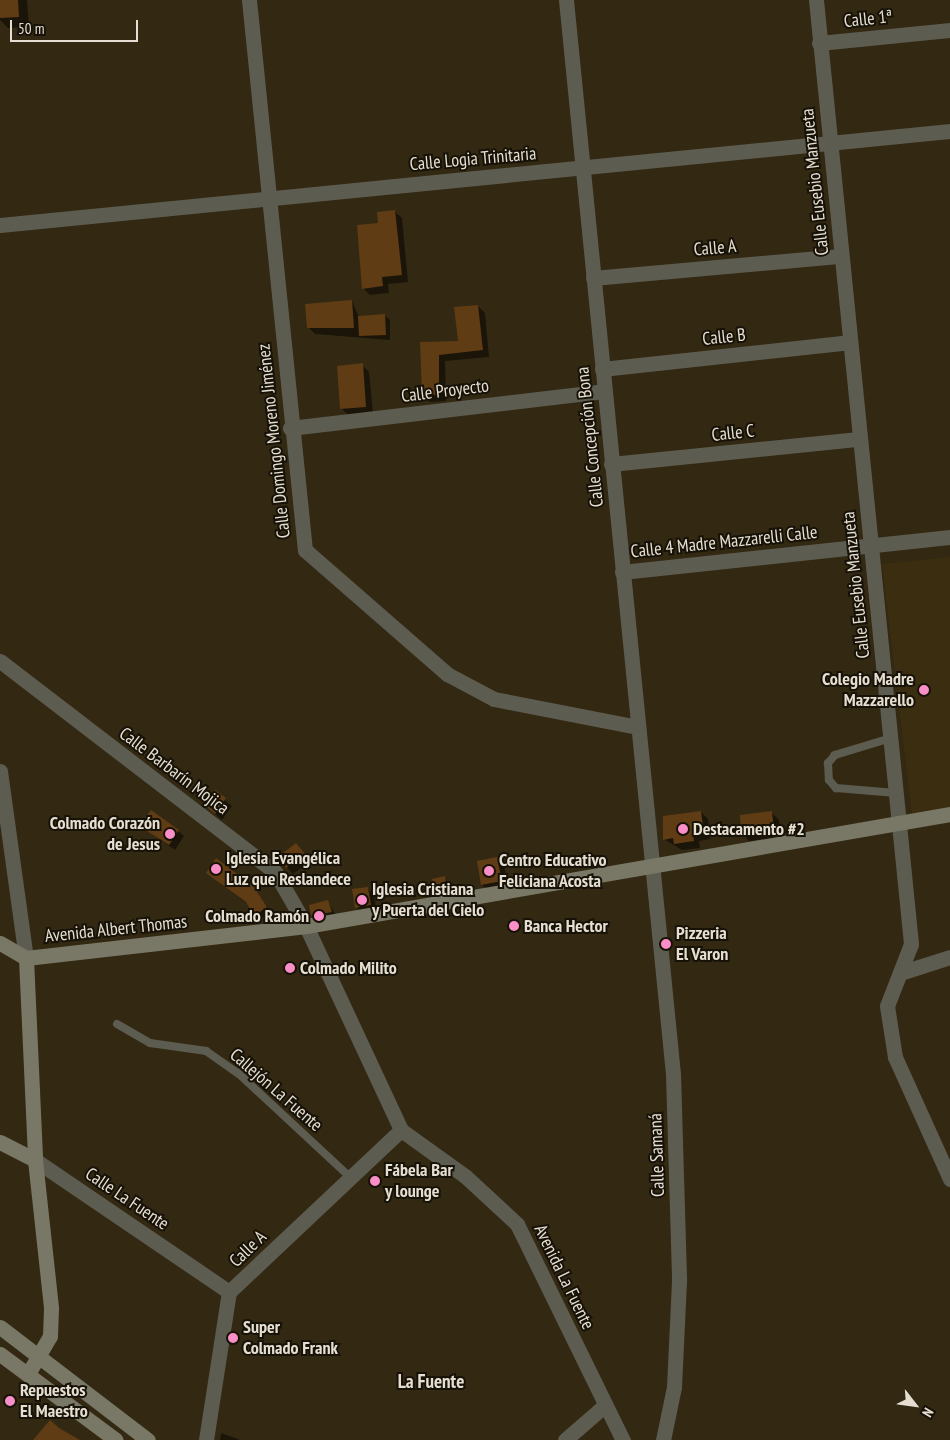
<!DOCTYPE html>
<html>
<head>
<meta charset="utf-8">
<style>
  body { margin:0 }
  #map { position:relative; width:950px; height:1440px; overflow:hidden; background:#332812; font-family:"PT Sans Narrow",sans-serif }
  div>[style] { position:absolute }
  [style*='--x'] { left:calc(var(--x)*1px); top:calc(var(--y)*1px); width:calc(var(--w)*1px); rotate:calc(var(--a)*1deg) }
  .built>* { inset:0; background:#3b2e10 }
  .shadow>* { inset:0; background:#0007 }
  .building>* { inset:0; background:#5f3c14 }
  .lane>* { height:8px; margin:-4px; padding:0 4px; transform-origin:4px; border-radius:4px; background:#5d5c51 }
  .street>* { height:15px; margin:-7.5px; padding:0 7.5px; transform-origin:7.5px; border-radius:7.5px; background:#5d5c51 }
  .secondary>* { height:15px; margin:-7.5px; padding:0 7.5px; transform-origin:7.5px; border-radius:7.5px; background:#797866 }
  .dots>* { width:14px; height:14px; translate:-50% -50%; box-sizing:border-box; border:2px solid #161208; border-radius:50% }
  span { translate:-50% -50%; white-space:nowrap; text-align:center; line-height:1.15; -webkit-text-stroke:4px #161208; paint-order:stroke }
  .street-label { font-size:18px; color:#e6dfd1 }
  .poi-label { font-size:18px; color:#e6dfd1; font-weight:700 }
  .right { translate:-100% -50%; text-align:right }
  .left { translate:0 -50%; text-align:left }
  .neighbourhood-label { font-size:19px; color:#e6dfd1; font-weight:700 }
  .north { position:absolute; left:890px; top:1380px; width:50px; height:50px; -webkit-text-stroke:4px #161208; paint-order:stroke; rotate:120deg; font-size:14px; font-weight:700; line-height:20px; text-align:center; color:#e6dfd1 }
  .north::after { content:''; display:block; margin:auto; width:18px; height:22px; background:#e6dfd1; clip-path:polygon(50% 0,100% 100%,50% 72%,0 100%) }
  .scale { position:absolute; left:10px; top:20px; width:128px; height:22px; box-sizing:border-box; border:2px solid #e6dfd1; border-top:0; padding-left:6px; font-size:15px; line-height:18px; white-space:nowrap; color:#e6dfd1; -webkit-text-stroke:4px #161208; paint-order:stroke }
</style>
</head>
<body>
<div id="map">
  <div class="built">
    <i style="clip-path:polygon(950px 557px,950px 817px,913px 822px,882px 564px)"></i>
  </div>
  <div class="shadow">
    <i style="clip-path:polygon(0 0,27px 0,29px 27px,8px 28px,0 20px)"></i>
    <i style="clip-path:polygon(395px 212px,402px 218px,408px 282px,388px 284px,389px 293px,370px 295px,363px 288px,380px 224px)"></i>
    <i style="clip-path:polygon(352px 301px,359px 317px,384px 315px,390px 320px,390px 340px,315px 334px,308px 327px)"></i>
    <i style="clip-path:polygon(478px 306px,485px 313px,489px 357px,445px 361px,446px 401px,430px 402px,423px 395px,422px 344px,459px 343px)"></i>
    <i style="clip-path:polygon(362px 365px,369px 372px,373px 413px,348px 415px,341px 408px)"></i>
    <i style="clip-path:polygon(215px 792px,232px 806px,222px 820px,205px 805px)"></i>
    <i style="clip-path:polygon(701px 812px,708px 819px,710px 839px,699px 841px,700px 848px,682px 850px,664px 839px)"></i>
    <i style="clip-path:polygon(772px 813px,779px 820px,781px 838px,749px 841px,743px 834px)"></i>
    <i style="clip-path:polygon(141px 826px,178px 831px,184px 836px,175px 850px)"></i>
    <i style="clip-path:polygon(296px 845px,311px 861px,293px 874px,287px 867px)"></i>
    <i style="clip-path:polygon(497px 859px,504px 865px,508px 888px,489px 891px,482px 885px)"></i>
    <i style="clip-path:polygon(207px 873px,252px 887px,271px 912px,260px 919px,248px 904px)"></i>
    <i style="clip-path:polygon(445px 877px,454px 898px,443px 900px,436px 893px)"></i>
    <i style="clip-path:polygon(367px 888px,374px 895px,377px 912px,363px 914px,356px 907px)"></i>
    <i style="clip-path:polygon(327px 901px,338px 918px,318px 921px,311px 914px)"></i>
    <i style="clip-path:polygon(221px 1433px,238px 1439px,239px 1440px,220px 1440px)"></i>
  </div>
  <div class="building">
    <i style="clip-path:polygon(0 0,18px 0,19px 17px,0 18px)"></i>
    <i style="clip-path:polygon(395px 210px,402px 275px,382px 277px,383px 286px,362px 289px,357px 225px,378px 223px,377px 212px)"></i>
    <i style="clip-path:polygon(352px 300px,354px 328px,307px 328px,305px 304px)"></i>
    <i style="clip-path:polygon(478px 305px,483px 350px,439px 355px,439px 395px,422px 395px,420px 342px,458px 341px,454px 307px)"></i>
    <i style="clip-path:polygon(385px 314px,386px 335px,359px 336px,358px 316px)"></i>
    <i style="clip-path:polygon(363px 363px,366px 407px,340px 409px,337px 366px)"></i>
    <i style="clip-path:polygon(215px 790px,226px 798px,215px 814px,204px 805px)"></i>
    <i style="clip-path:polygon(151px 810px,179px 830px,169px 845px,139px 826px)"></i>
    <i style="clip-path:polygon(701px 811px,704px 833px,693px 835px,694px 841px,674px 844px,673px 838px,663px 840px,663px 816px)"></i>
    <i style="clip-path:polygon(772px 811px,774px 831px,741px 834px,740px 815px)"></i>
    <i style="clip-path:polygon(296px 843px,305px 854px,286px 868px,278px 857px)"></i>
    <i style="clip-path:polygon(497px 857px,502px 881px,481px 885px,477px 861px)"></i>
    <i style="clip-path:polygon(216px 858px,253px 886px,267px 907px,254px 916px,246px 902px,206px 873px)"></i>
    <i style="clip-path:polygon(445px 876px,448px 892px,435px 894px,432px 879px)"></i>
    <i style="clip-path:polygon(368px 887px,371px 905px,355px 908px,352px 889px)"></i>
    <i style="clip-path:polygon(328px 900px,332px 912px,311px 916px,309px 905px)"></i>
    <i style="clip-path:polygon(50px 1420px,59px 1428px,80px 1440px,33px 1440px)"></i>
  </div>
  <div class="lane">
    <i style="--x:891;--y:738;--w:59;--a:163.1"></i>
    <i style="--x:835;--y:755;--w:11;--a:131"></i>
    <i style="--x:828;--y:763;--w:17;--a:87"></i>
    <i style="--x:829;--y:780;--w:11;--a:49"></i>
    <i style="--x:836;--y:788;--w:60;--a:4.8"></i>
    <i style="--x:117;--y:1024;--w:38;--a:30"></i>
    <i style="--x:150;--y:1043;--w:57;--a:8.1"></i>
    <i style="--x:206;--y:1051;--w:39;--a:35"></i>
    <i style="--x:238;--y:1073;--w:153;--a:42.9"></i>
  </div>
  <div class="street">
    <i style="--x:249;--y:0;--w:553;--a:84.19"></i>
    <i style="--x:305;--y:550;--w:189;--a:41.1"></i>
    <i style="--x:447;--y:674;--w:53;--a:28"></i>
    <i style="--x:494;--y:699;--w:147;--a:11"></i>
    <i style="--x:566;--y:0;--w:1079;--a:84.31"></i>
    <i style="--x:673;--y:1074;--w:207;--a:88.3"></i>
    <i style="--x:679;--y:1281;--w:106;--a:92.7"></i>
    <i style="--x:674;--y:1387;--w:54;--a:101.7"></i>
    <i style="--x:816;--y:0;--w:949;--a:84.25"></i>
    <i style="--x:911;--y:944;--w:66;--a:111.2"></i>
    <i style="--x:887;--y:1006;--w:52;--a:81.1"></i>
    <i style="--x:895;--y:1057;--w:134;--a:65.7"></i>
    <i style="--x:819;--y:43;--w:132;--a:-5.7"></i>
    <i style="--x:0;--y:225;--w:955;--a:-5.65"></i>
    <i style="--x:593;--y:278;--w:249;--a:-5.1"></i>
    <i style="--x:602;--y:369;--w:248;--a:-6.2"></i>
    <i style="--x:290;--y:428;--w:316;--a:-6.7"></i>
    <i style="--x:611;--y:464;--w:249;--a:-5.8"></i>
    <i style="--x:622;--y:572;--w:330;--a:-6.1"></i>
    <i style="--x:0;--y:661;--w:347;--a:37.5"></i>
    <i style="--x:275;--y:872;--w:62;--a:60.1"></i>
    <i style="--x:306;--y:926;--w:225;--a:65"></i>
    <i style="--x:401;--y:1130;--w:79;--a:35.7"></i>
    <i style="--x:465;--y:1176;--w:71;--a:42.7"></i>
    <i style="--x:517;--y:1224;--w:241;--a:63.9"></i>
    <i style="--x:0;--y:771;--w:189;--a:82.1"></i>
    <i style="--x:900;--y:973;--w:52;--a:-17.7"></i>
    <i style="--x:35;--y:1160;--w:235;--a:34.2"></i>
    <i style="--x:206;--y:1440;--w:150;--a:-81.2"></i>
    <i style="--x:229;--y:1292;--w:236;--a:-43.3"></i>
    <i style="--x:565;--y:1440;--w:50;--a:-41"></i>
  </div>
  <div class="secondary">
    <i style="--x:0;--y:943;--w:30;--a:30"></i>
    <i style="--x:26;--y:958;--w:282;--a:-6.5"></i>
    <i style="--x:306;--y:926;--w:654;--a:-9.87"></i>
    <i style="--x:26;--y:958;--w:202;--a:87.4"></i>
    <i style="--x:35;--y:1160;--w:149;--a:83.8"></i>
    <i style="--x:51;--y:1308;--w:28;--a:92"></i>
    <i style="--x:50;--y:1336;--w:44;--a:120.1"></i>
    <i style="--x:0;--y:1142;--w:39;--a:27"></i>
    <i style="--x:0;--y:1327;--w:186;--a:37.4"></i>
    <i style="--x:0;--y:1354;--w:144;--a:36.6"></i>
  </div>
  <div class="dots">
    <i style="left:924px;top:690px;background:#fa8fc7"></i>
    <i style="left:683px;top:829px;background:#fa8fc7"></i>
    <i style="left:170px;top:834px;background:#fa8fc7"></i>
    <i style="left:216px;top:869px;background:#fa8fc7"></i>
    <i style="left:489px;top:871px;background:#fa8fc7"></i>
    <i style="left:362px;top:900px;background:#fa8fc7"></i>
    <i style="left:319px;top:916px;background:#fa8fc7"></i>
    <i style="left:514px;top:926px;background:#fa8fc7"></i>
    <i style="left:666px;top:944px;background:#fa8fc7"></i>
    <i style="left:290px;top:968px;background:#fa8fc7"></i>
    <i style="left:375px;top:1181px;background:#fa8fc7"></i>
    <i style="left:233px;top:1338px;background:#fa8fc7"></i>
    <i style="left:10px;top:1401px;background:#fa8fc7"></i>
  </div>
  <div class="street-label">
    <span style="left:868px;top:19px;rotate:-6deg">Calle 1ª</span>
    <span style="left:473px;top:159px;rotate:-5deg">Calle Logia Trinitaria</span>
    <span style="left:815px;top:182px;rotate:-96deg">Calle Eusebio Manzueta</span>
    <span style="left:715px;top:248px;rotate:-5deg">Calle A</span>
    <span style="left:724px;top:337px;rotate:-6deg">Calle B</span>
    <span style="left:445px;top:391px;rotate:-7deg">Calle Proyecto</span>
    <span style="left:733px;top:433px;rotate:-6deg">Calle C</span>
    <span style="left:590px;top:437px;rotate:-96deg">Calle Concepción Bona</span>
    <span style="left:274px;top:441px;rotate:-96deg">Calle Domingo Moreno Jiménez</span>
    <span style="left:724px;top:542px;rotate:-6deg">Calle 4 Madre Mazzarelli Calle</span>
    <span style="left:856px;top:585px;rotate:-96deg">Calle Eusebio Manzueta</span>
    <span style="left:174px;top:771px;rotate:37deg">Calle Barbarín Mojica</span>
    <span style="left:116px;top:929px;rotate:-6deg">Avenida Albert Thomas</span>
    <span style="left:276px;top:1090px;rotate:41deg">Callejón La Fuente</span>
    <span style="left:657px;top:1155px;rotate:-92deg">Calle Samaná</span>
    <span style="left:127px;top:1199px;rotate:34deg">Calle La Fuente</span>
    <span style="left:248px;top:1249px;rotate:-44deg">Calle A</span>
    <span style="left:564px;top:1277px;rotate:64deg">Avenida La Fuente</span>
  </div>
  <div class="poi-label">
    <span class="right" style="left:914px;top:690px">Colegio Madre<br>Mazzarello</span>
    <span class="right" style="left:160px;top:834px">Colmado Corazón<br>de Jesus</span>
    <span class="left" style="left:693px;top:829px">Destacamento #2</span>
    <span class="left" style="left:226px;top:869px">Iglesia Evangélica<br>Luz que Reslandece</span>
    <span class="left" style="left:499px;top:871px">Centro Educativo<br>Feliciana Acosta</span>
    <span class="left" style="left:372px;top:900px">Iglesia Cristiana<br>y Puerta del Cielo</span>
    <span class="right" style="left:309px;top:916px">Colmado Ramón</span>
    <span class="left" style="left:524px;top:926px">Banca Hector</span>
    <span class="left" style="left:676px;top:944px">Pizzeria<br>El Varon</span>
    <span class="left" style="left:300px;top:968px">Colmado Milito</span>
    <span class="left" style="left:385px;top:1181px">Fábela Bar<br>y lounge</span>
    <span class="left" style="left:243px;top:1338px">Super<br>Colmado Frank</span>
    <span class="left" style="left:20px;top:1401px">Repuestos<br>El Maestro</span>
  </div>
  <div class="neighbourhood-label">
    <span style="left:431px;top:1382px">La Fuente</span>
  </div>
  <div class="north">N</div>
  <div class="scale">50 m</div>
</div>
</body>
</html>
